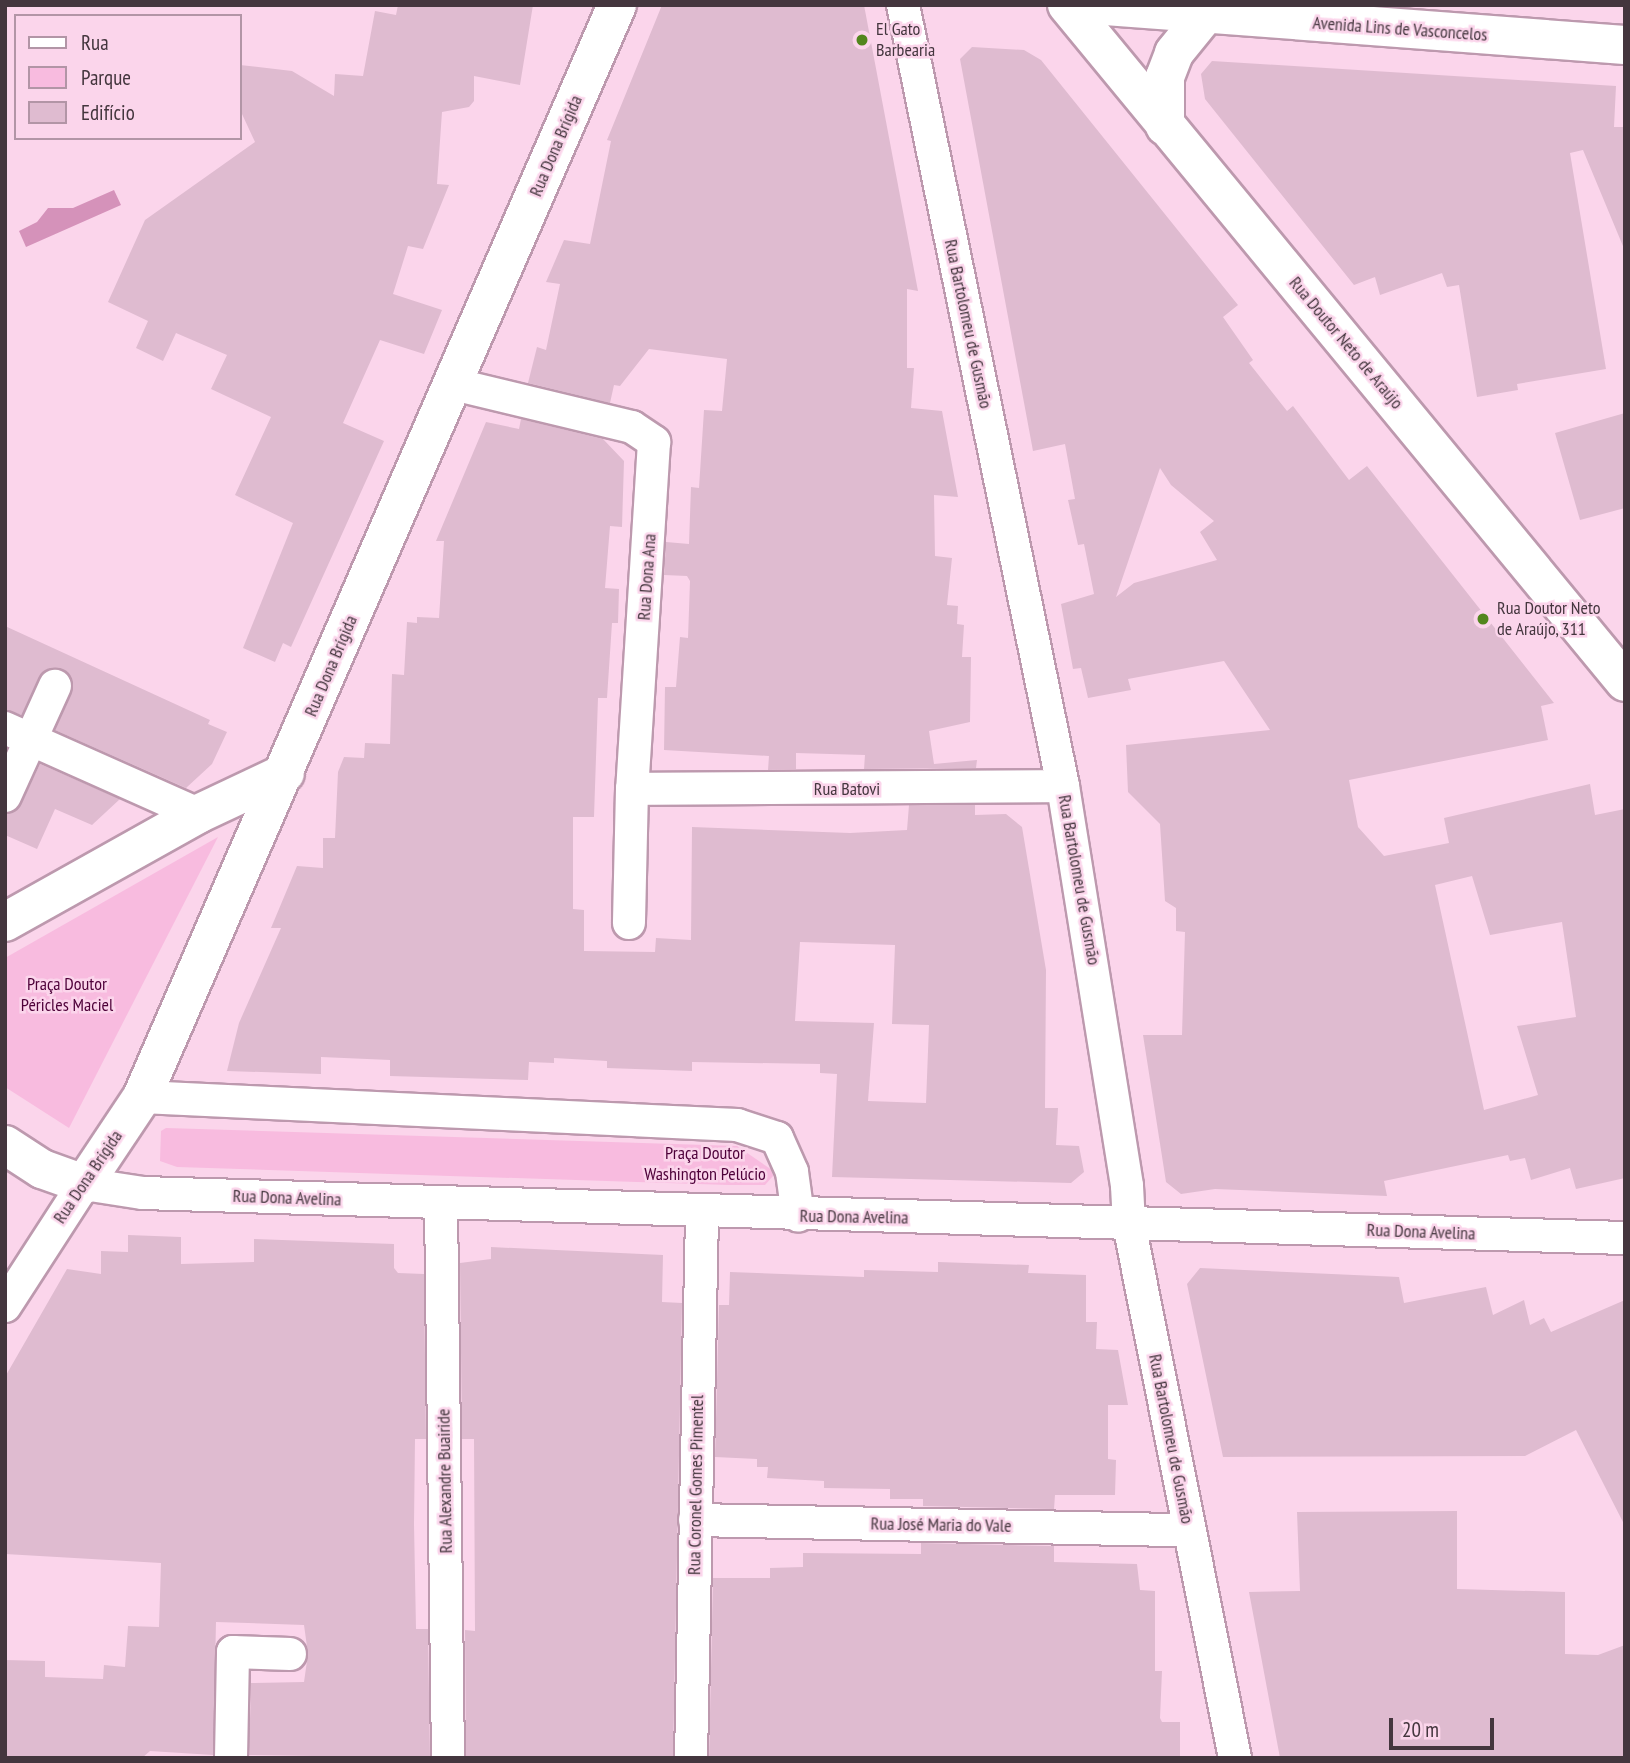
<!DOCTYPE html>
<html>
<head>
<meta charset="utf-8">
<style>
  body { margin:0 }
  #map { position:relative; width:1630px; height:1763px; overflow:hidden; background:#fbd5eb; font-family:"PT Sans Narrow",sans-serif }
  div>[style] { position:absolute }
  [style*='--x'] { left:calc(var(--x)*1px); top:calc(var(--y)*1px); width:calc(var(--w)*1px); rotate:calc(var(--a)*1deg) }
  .green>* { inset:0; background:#f8bbdf }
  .water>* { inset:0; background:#d592ba }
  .building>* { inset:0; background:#dfbbd0 }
  .roads { filter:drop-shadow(2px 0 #bd99ae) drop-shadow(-2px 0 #bd99ae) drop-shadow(0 2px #bd99ae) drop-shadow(0 -2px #bd99ae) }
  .minor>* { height:32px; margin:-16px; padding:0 16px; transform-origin:16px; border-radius:16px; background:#fff }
  .tertiary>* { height:38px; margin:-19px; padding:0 19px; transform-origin:19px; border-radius:19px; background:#fff }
  .dots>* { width:19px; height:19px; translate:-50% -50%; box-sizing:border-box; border:4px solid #fbd5eb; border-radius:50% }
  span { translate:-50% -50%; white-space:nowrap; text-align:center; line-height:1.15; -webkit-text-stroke:5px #fbd5eb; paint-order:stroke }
  .street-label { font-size:18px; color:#44363e }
  .poi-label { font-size:18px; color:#44363e }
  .left { translate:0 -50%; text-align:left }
  .park-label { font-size:18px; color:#4e0039 }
  .frame { position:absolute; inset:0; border:7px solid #44363e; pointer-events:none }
  .legend { position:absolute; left:14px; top:14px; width:228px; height:126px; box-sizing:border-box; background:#fbd5eb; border:2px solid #b295a6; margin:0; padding:9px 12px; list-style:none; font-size:21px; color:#44363e }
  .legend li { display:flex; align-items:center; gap:14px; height:35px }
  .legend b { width:35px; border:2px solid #b295a6 }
  .scale { position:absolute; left:1389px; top:1718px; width:105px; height:32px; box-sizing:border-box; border:4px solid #44363e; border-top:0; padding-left:9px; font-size:21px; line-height:24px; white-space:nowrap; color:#44363e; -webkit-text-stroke:5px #fbd5eb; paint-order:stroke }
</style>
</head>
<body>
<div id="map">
  <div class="green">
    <i style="clip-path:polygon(218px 837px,69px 1128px,5px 1087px,5px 958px)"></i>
    <i style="clip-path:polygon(166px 1128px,737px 1146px,772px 1170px,773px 1176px,765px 1185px,728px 1185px,177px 1167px,160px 1161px,161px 1131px)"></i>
  </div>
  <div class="water">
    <i style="clip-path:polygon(114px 190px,121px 205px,26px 247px,19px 231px,37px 222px,48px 208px,73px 208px)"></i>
  </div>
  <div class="building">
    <i style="clip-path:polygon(398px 5px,533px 5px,520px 85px,474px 76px,474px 101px,469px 107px,442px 112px,437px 184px,449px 185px,423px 249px,408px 246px,393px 294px,442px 310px,424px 354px,380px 340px,343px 423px,384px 441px,291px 647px,283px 643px,275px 662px,243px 648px,293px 523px,235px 495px,271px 417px,211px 389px,227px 355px,176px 333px,163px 361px,136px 348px,148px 321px,108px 302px,145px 220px,255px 142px,242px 114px,240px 65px,292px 71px,334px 96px,335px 74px,363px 76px,375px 11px,396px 15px)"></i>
    <i style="clip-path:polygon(662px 5px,864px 5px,918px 291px,907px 289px,907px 368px,914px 368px,911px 408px,942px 411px,958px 497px,934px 495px,935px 556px,952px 558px,947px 605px,958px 606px,957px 624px,964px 625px,962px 657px,971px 657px,970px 722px,929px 731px,934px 764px,977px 760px,976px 768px,864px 769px,865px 755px,796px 753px,796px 769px,768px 770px,769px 756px,664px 750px,665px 687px,676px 687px,680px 637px,688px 638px,690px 581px,687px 576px,664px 575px,666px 542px,689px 544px,691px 487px,699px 488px,704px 410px,722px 411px,727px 359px,649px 349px,620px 386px,614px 385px,610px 403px,528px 383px,537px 347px,546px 350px,560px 284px,546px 282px,564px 240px,590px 244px,611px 141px,607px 140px)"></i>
    <i style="clip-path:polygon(evenodd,972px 47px,1024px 50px,1041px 60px,1238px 305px,1223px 317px,1253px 360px,1249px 363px,1287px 411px,1293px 406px,1349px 480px,1367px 466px,1554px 703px,1541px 706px,1548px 740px,1349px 780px,1358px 827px,1384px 856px,1449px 843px,1444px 818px,1590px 784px,1595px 815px,1625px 809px,1625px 1178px,1576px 1189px,1570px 1168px,1531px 1180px,1525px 1158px,1510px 1161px,1508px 1155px,1384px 1181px,1387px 1196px,1215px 1189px,1181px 1194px,1166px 1182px,1143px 1035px,1182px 1035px,1185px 932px,1176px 931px,1176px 908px,1165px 901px,1160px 824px,1128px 792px,1126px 745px,1270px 730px,1224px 661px,1128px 679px,1131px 690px,1088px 698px,1081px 668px,1073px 669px,1061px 604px,1094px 594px,1084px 544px,1078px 545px,1068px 500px,1075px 499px,1065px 444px,1033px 451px,960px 59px,972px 47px,1160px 468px,1171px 485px,1214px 521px,1200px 532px,1217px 560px,1134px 583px,1116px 597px,1160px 468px,972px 47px,1472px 876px,1490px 935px,1562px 922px,1576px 1017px,1517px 1026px,1538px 1095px,1484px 1110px,1435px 885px,1472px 876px)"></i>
    <i style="clip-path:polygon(1212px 61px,1616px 86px,1614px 127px,1625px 127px,1625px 251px,1583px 150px,1570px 153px,1606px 369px,1517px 384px,1518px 390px,1477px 397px,1459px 285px,1447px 287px,1442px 273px,1380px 295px,1375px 277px,1354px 285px,1205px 99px,1201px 74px)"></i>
    <i style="clip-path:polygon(1625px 413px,1625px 508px,1580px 520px,1555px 433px)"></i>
    <i style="clip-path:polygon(evenodd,521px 419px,603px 439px,624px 461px,622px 527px,610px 526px,605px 588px,619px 589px,618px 623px,612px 623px,607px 698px,598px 698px,594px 817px,573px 817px,573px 909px,584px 910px,584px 951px,655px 952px,656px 938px,691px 940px,692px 827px,850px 833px,907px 830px,909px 805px,975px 805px,975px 815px,1006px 814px,1022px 827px,1046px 970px,1045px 1108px,1058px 1108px,1056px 1145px,1079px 1146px,1084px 1172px,1071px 1183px,832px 1177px,837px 1074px,820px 1073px,820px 1064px,692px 1062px,692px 1071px,607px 1068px,607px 1061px,554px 1058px,554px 1063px,529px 1062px,528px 1080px,390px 1076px,390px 1060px,321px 1057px,321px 1074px,227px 1071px,239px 1023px,281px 928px,271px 928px,297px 866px,323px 868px,323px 838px,335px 838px,338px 772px,344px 757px,364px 758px,365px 743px,390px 744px,392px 674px,404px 675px,407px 622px,417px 623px,417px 617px,439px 618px,444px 541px,436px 541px,486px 422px,519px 429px,521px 419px,800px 942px,895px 945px,892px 1024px,929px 1025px,926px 1103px,868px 1101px,874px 1023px,795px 1021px,800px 942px)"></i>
    <i style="clip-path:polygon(5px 626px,210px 720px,208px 724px,227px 732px,212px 764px,186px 788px,55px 730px,73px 685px,62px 669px,44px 672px,22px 715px,5px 710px)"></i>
    <i style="clip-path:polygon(40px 764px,120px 799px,92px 825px,55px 809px,37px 849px,5px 835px,5px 814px,21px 804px)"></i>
    <i style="clip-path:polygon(128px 1235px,181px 1237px,181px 1264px,254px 1262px,254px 1239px,394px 1244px,394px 1268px,398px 1273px,424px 1274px,426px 1439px,415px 1439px,414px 1524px,416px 1629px,428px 1629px,430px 1758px,249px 1755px,251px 1683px,304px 1682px,308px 1654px,304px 1625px,216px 1622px,213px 1755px,150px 1751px,142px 1758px,5px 1758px,5px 1660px,45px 1661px,45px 1677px,103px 1679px,104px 1665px,125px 1667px,128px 1626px,159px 1627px,161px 1563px,5px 1554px,5px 1377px,67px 1269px,101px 1274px,101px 1251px,128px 1252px)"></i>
    <i style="clip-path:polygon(491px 1247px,663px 1255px,662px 1302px,682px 1303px,673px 1758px,466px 1758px,465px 1630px,475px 1631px,474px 1439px,462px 1439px,460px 1263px,491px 1259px)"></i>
    <i style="clip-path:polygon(938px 1262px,1029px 1265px,1028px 1273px,1086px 1275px,1086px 1322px,1097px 1322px,1096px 1349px,1118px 1350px,1128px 1405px,1108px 1405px,1108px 1459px,1116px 1460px,1115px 1495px,1055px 1495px,1054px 1509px,923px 1506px,923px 1499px,890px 1499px,890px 1489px,824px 1488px,824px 1481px,767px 1478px,768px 1467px,757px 1467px,757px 1459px,715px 1457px,719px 1305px,729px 1305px,730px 1272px,864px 1277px,864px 1270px,938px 1272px)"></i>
    <i style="clip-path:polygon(1200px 1268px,1399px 1277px,1404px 1303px,1486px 1287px,1493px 1315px,1524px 1300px,1530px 1325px,1544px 1318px,1551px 1332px,1625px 1300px,1625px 1526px,1576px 1430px,1525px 1456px,1223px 1457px,1187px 1284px)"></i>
    <i style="clip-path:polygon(1457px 1511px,1457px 1589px,1565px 1592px,1565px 1654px,1598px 1655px,1625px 1645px,1625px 1758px,1280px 1758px,1249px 1592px,1300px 1591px,1297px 1512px)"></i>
    <i style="clip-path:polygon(921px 1543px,1054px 1546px,1054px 1562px,1137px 1564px,1140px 1590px,1155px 1591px,1155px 1671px,1162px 1671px,1160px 1718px,1162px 1722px,1180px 1722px,1180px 1758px,709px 1758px,713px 1578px,770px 1578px,770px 1568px,803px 1567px,803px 1553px,921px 1554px)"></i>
  </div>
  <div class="roads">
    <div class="minor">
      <i style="--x:903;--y:5;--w:797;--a:78.42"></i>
      <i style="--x:1063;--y:786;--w:405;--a:80.9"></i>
      <i style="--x:1127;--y:1186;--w:38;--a:87"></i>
      <i style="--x:1129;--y:1224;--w:544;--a:78.77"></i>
      <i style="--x:453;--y:384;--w:184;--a:13.5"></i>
      <i style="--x:632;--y:427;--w:27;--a:34"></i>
      <i style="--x:654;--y:442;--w:348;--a:93.6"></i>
      <i style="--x:632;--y:789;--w:134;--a:91.3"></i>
      <i style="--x:5;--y:728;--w:211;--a:24"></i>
      <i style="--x:632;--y:789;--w:431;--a:-0.4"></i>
      <i style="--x:5;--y:796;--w:121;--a:-65.6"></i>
      <i style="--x:142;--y:1097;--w:596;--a:2.69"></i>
      <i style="--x:737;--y:1125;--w:42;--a:18"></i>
      <i style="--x:777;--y:1138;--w:37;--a:66"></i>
      <i style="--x:792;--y:1172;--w:44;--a:82.2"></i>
      <i style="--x:441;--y:1204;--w:554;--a:89.28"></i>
      <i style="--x:5;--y:1306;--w:145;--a:-57.1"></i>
      <i style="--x:84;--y:1184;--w:60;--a:8.7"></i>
      <i style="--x:143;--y:1193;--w:1483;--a:1.74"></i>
      <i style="--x:695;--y:1520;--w:493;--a:1.2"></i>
      <i style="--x:231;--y:1758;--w:106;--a:-88.9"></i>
      <i style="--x:233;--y:1652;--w:57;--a:2"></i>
      <i style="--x:691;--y:1758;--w:545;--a:-88.84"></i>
    </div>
    <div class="tertiary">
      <i style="--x:1067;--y:5;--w:877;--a:50.5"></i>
      <i style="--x:1092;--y:5;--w:534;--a:4.29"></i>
      <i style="--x:1165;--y:126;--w:49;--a:-90"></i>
      <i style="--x:1165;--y:77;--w:26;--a:-69"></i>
      <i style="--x:1174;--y:53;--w:48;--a:-51"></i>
      <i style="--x:5;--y:922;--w:221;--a:-29.2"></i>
      <i style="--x:198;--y:814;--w:96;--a:-25.2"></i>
      <i style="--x:5;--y:1145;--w:44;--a:33"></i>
      <i style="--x:42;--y:1169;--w:45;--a:19.7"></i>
      <i style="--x:84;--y:1184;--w:105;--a:-56.3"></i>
      <i style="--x:142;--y:1097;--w:1191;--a:-66.49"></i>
    </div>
  </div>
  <div class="dots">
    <i style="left:862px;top:40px;background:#52861d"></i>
    <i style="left:1483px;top:619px;background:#52861d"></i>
  </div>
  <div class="street-label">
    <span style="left:1400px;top:29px;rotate:4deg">Avenida Lins de Vasconcelos</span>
    <span style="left:556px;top:146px;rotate:-67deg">Rua Dona Brígida</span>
    <span style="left:968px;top:324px;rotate:78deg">Rua Bartolomeu de Gusmão</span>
    <span style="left:1346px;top:343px;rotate:50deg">Rua Doutor Neto de Araújo</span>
    <span style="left:647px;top:577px;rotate:-86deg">Rua Dona Ana</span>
    <span style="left:331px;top:666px;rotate:-67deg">Rua Dona Brígida</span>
    <span style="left:847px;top:789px">Rua Batovi</span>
    <span style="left:1079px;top:880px;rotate:80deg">Rua Bartolomeu de Gusmão</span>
    <span style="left:88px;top:1177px;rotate:-56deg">Rua Dona Brígida</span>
    <span style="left:287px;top:1198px;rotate:2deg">Rua Dona Avelina</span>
    <span style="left:854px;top:1217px;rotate:1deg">Rua Dona Avelina</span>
    <span style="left:1421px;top:1232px;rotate:2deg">Rua Dona Avelina</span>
    <span style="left:1171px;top:1439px;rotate:79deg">Rua Bartolomeu de Gusmão</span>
    <span style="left:445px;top:1481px;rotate:-91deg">Rua Alexandre Buairide</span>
    <span style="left:696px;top:1485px;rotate:-89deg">Rua Coronel Gomes Pimentel</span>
    <span style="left:941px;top:1525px;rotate:1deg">Rua José Maria do Vale</span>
  </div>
  <div class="poi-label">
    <span class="left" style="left:876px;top:40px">El Gato<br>Barbearia</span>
    <span class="left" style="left:1497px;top:619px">Rua Doutor Neto<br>de Araújo, 311</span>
  </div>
  <div class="park-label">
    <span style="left:67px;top:995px">Praça Doutor<br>Péricles Maciel</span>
    <span style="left:705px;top:1164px">Praça Doutor<br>Washington Pelúcio</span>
  </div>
  <div class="frame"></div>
  <ul class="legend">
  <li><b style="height:9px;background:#fff"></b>Rua</li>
  <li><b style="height:19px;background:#f8bbdf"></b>Parque</li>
  <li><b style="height:19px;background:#dfbbd0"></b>Edifício</li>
  </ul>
  <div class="scale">20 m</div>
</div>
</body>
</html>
